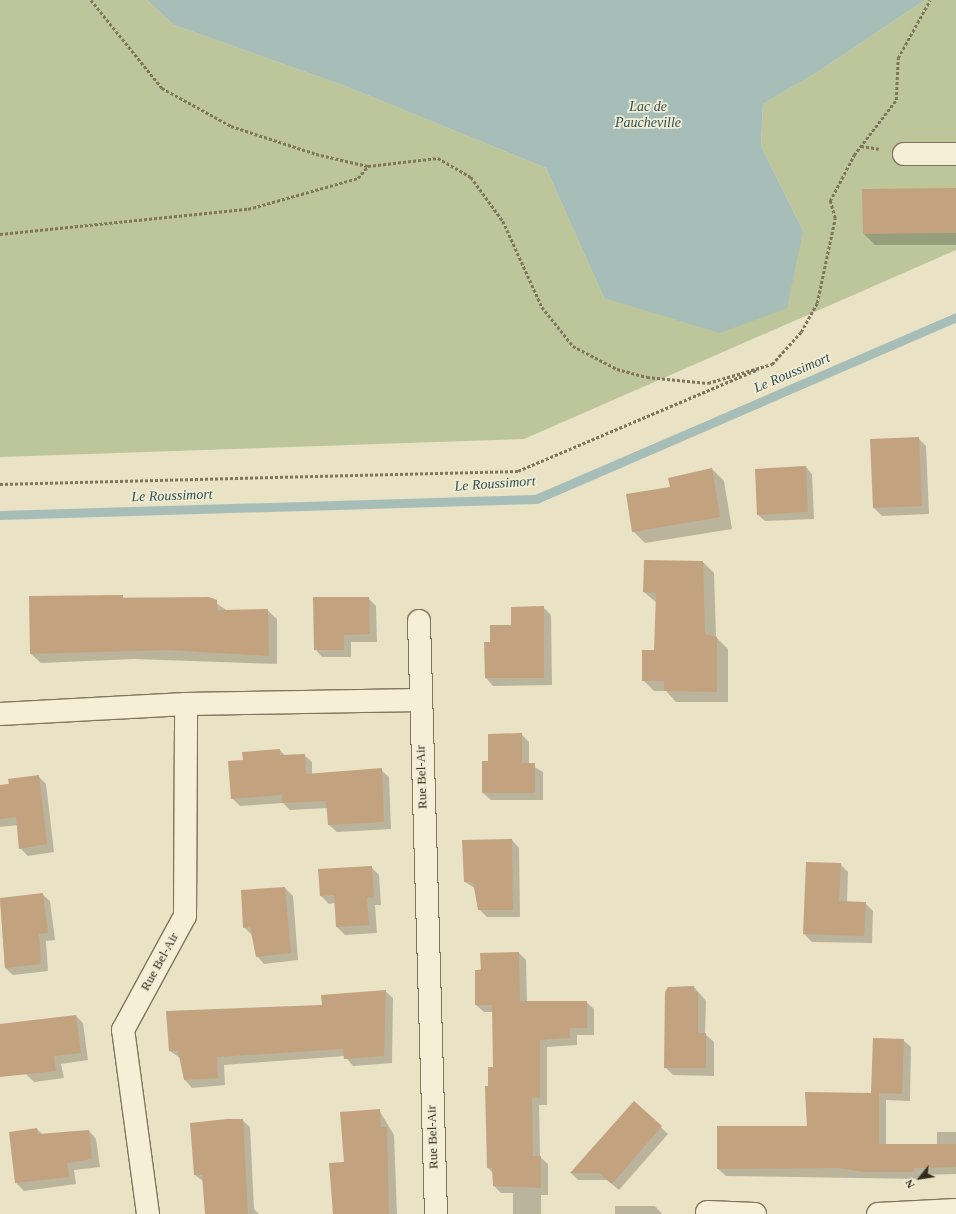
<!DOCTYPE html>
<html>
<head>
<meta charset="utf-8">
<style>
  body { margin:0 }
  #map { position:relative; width:956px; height:1214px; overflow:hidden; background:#e9e2c5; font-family:"Times New Roman",serif }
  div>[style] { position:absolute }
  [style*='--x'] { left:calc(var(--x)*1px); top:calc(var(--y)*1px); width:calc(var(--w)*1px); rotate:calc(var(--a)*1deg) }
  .green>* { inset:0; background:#bcc69a }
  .water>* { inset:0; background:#a6bdb8 }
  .shadow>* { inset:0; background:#0003 }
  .stream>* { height:9px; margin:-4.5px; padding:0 4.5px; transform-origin:4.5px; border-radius:4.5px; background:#a6bdb8 }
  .building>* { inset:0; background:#c3a27f }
  .path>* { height:2.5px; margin-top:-1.25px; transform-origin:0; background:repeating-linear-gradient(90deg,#82755d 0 3px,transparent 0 5px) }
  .roads { filter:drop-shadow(1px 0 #82755d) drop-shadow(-1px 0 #82755d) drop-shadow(0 1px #82755d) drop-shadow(0 -1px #82755d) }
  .minor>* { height:22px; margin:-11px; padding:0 11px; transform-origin:11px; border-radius:11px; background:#f5efd7 }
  span { translate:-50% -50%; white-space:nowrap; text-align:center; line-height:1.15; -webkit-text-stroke:3.5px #f1ecd4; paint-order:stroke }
  .street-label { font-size:13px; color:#342b1f }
  .water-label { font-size:14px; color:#305052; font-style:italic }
  .north { position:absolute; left:900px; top:1158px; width:40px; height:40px; -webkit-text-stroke:3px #f1ecd4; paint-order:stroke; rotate:240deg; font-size:11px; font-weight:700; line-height:16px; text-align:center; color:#342b1f }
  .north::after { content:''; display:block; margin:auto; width:14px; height:18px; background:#342b1f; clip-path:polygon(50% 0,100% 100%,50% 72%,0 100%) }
</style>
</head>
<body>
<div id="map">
  <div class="green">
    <i style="clip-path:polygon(0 0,147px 0,174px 25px,345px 86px,546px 168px,604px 298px,803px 231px,761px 146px,763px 104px,819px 71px,925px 0,956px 0,956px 250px,524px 439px,0 457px)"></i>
  </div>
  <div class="water">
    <i style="clip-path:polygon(147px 0,925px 0,819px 71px,763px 104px,761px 146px,803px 231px,787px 308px,720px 333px,604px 298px,546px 168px,345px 86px,174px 25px)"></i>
  </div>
  <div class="shadow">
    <i style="clip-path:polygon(956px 189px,956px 245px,875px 245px,864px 234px)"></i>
    <i style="clip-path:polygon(918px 438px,926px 446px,929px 514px,882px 516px,874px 508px)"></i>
    <i style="clip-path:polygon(806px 467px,812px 474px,814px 519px,765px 521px,758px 515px)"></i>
    <i style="clip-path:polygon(712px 469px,724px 481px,732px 529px,645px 543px,633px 531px,671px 488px)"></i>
    <i style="clip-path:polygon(645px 561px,703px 562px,714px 573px,716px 637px,728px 649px,728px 702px,676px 702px,666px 691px,654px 691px,643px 680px,655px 651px,657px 603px,644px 592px)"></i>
    <i style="clip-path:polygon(30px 597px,209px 598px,226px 610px,267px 610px,277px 619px,277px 664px,134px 659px,41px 663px,31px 654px)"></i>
    <i style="clip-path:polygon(368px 598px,376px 606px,377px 642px,351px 642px,351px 657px,322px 657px,315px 649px)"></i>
    <i style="clip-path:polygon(543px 607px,551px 615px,552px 685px,493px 686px,486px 678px,491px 643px)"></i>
    <i style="clip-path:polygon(521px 734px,529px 742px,529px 764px,543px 772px,543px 800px,491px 800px,483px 793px,489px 762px)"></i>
    <i style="clip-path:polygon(280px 750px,285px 756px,304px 755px,312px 762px,312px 775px,381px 770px,389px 777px,391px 829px,337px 832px,329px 825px,328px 808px,290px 810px,283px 803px,240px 806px,232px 798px,244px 761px)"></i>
    <i style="clip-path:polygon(38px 776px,46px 784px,54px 852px,28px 856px,20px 848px,18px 825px,0 827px,0 786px)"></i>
    <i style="clip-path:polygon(512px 840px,519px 848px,520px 917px,487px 917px,479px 909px,476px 889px,465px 882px)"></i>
    <i style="clip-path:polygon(840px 864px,848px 872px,847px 902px,865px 903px,873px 911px,872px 943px,812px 942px,804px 934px)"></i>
    <i style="clip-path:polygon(371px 867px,379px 875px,381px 905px,375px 905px,377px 933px,345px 935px,337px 927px,335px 903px,329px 904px,321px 896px,319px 870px)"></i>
    <i style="clip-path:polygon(285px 888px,293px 896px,298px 960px,264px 964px,257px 956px,252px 935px,244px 927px)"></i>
    <i style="clip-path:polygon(42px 894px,50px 901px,55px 940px,46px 941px,48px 971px,13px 975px,5px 968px,0 899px)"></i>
    <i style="clip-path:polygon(519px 953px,526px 960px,527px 1002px,586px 1002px,594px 1009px,594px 1035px,577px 1035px,577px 1045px,547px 1047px,547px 1105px,539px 1105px,540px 1157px,548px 1164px,548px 1195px,541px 1195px,541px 1214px,513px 1214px,513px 1193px,501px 1193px,494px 1186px,493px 1173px,488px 1168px,494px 1068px,493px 1012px,484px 1012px,476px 1005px,476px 971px)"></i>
    <i style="clip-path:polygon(694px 987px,706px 1001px,705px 1034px,714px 1042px,714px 1076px,673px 1075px,665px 1067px)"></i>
    <i style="clip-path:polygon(385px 991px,393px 998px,392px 1063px,353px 1066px,345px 1056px,224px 1065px,225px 1085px,192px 1088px,185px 1080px,180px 1058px,170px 1051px)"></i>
    <i style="clip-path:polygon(76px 1016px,83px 1023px,88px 1060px,61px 1064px,64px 1078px,34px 1082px,26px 1074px)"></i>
    <i style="clip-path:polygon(903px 1040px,911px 1047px,910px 1101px,886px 1100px,886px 1145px,937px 1145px,937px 1132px,956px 1132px,956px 1174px,921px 1175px,921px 1179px,726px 1176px,718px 1169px,872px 1094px)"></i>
    <i style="clip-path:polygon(634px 1102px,668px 1134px,619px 1190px,607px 1180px,578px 1180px,571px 1173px)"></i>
    <i style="clip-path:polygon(379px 1110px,394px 1135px,397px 1214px,334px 1214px,345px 1163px)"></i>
    <i style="clip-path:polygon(242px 1120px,250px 1127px,254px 1209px,259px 1214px,206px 1214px,204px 1182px,195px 1175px)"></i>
    <i style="clip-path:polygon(37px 1129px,43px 1135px,89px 1131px,96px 1139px,100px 1167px,74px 1170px,76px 1184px,24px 1191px,16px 1183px)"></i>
    <i style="clip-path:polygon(615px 1206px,655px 1206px,662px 1214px,615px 1214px)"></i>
  </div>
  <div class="stream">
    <i style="--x:0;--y:515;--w:536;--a:-1.71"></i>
    <i style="--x:536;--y:499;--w:458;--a:-23.4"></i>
  </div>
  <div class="building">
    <i style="clip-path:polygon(956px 188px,956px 233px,863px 234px,862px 189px)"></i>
    <i style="clip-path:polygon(919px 437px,922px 506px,873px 508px,870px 439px)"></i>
    <i style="clip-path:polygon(806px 466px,808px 512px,757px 515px,755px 469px)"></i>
    <i style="clip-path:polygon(712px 468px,720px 517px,632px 532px,626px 494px,670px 487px,668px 478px)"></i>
    <i style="clip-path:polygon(644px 560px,703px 561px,705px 634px,717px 637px,717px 692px,664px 691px,664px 681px,642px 681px,642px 650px,654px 650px,656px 593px,643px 592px)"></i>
    <i style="clip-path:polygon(123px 595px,123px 598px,209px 597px,217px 600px,217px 610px,268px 609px,269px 656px,168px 650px,30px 654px,29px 596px)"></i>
    <i style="clip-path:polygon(313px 597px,369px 597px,370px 634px,344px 635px,344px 650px,314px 650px)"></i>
    <i style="clip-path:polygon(544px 606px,544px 678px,485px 678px,484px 642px,490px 642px,490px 625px,511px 625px,511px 607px)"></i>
    <i style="clip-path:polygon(522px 733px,522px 763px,535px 763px,535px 793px,482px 793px,482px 761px,488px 761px,488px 734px)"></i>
    <i style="clip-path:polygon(280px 749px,280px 755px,305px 754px,306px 774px,382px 768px,384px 822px,328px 825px,326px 801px,282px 803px,282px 795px,231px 799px,228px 761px,243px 760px,242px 752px)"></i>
    <i style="clip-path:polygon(39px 775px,47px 844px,19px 849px,16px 817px,0 819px,0 785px,9px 784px,8px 779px)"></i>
    <i style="clip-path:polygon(512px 839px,513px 910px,478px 910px,473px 882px,464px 882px,462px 840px)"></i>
    <i style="clip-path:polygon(806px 862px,841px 863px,839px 901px,866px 902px,864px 936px,803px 934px)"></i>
    <i style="clip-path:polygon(372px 866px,374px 897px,367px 898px,369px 925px,336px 927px,334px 895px,320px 896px,318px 869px)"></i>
    <i style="clip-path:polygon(285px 887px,291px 953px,256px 957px,250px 927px,243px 928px,241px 890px)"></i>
    <i style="clip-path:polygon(43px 893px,48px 933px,39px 934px,41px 964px,5px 968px,0 898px)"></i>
    <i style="clip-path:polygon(519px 952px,520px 1001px,587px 1001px,587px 1028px,570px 1028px,570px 1038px,540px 1040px,540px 1098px,532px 1098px,533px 1156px,541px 1156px,541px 1188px,493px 1186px,492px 1168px,487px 1168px,485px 1086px,488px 1086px,488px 1067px,493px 1067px,492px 1005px,475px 1005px,475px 970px,481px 970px,480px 953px)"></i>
    <i style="clip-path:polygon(694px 986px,694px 992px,698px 992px,698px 1033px,706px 1033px,706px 1068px,664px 1068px,665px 992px,668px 987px)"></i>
    <i style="clip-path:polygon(386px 990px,384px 1056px,344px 1059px,343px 1049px,217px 1057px,218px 1078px,184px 1080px,178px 1051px,169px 1051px,166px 1011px,322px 1005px,321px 995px)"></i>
    <i style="clip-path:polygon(76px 1015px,81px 1053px,54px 1056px,56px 1071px,0 1077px,0 1024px)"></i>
    <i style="clip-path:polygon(873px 1038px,904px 1039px,902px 1094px,879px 1093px,879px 1144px,956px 1144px,956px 1167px,914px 1168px,914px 1172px,864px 1172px,838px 1168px,717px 1169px,717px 1126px,807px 1126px,805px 1092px,871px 1093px)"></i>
    <i style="clip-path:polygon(634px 1101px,662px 1126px,612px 1184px,599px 1173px,570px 1173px)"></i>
    <i style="clip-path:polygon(380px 1109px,381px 1127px,387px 1127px,389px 1214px,333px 1214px,329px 1163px,344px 1162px,340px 1112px)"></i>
    <i style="clip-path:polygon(227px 1119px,243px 1119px,248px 1214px,205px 1214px,202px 1175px,194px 1175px,190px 1123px)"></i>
    <i style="clip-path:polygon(37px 1128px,38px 1134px,89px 1130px,92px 1159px,67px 1163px,69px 1177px,15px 1183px,9px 1132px)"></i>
  </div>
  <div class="path">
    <i style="--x:91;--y:0;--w:113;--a:51.1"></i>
    <i style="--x:162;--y:88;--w:79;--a:28.8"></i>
    <i style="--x:231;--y:126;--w:89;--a:18.2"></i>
    <i style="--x:316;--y:154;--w:53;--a:13"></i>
    <i style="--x:861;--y:146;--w:18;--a:9"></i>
    <i style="--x:0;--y:234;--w:249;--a:-5.8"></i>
    <i style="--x:248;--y:209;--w:114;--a:-15.7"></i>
    <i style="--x:358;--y:178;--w:16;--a:-50"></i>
    <i style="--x:368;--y:166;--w:70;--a:-6.5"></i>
    <i style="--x:438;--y:158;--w:38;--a:30"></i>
    <i style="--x:471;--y:177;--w:54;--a:54"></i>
    <i style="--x:503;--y:221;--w:94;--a:65.6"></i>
    <i style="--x:542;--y:307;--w:50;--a:51.5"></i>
    <i style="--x:573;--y:346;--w:50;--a:27.6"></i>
    <i style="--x:617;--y:369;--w:31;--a:15"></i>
    <i style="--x:647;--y:377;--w:61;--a:5.6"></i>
    <i style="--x:708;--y:383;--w:67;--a:-16.5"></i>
    <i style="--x:772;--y:364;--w:43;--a:-47.8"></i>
    <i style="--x:801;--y:332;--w:33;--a:-61"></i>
    <i style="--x:817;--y:303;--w:87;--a:-78"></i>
    <i style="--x:835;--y:218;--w:18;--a:-106"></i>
    <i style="--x:830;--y:201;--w:52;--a:-62.4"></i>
    <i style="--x:854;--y:155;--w:69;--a:-52.6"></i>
    <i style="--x:896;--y:100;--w:42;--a:-87.3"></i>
    <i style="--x:898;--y:58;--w:66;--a:-61.1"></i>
    <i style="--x:0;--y:484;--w:518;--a:-1.44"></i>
    <i style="--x:518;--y:471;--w:261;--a:-23"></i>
  </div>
  <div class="roads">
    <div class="minor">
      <i style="--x:904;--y:154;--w:52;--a:0"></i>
      <i style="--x:419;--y:621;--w:593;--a:88.36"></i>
      <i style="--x:0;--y:714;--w:186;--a:-3.1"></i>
      <i style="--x:186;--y:704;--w:234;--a:-1"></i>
      <i style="--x:707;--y:1212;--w:48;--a:2.4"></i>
      <i style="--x:148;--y:1214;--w:186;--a:-97.7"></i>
      <i style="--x:123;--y:1030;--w:130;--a:-61.5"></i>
      <i style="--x:185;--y:916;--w:212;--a:-89.7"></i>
      <i style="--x:878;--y:1214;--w:78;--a:-2.9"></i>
    </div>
  </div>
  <div class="street-label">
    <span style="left:422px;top:777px;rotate:-92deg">Rue Bel-Air</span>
    <span style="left:160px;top:962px;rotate:-61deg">Rue Bel-Air</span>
    <span style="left:433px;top:1137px;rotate:-92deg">Rue Bel-Air</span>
  </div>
  <div class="water-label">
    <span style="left:648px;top:115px">Lac de<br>Paucheville</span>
    <span style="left:792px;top:373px;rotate:-23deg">Le Roussimort</span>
    <span style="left:495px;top:484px;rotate:-4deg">Le Roussimort</span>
    <span style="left:172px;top:496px;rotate:-2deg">Le Roussimort</span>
  </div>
  <div class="north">N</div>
</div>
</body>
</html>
